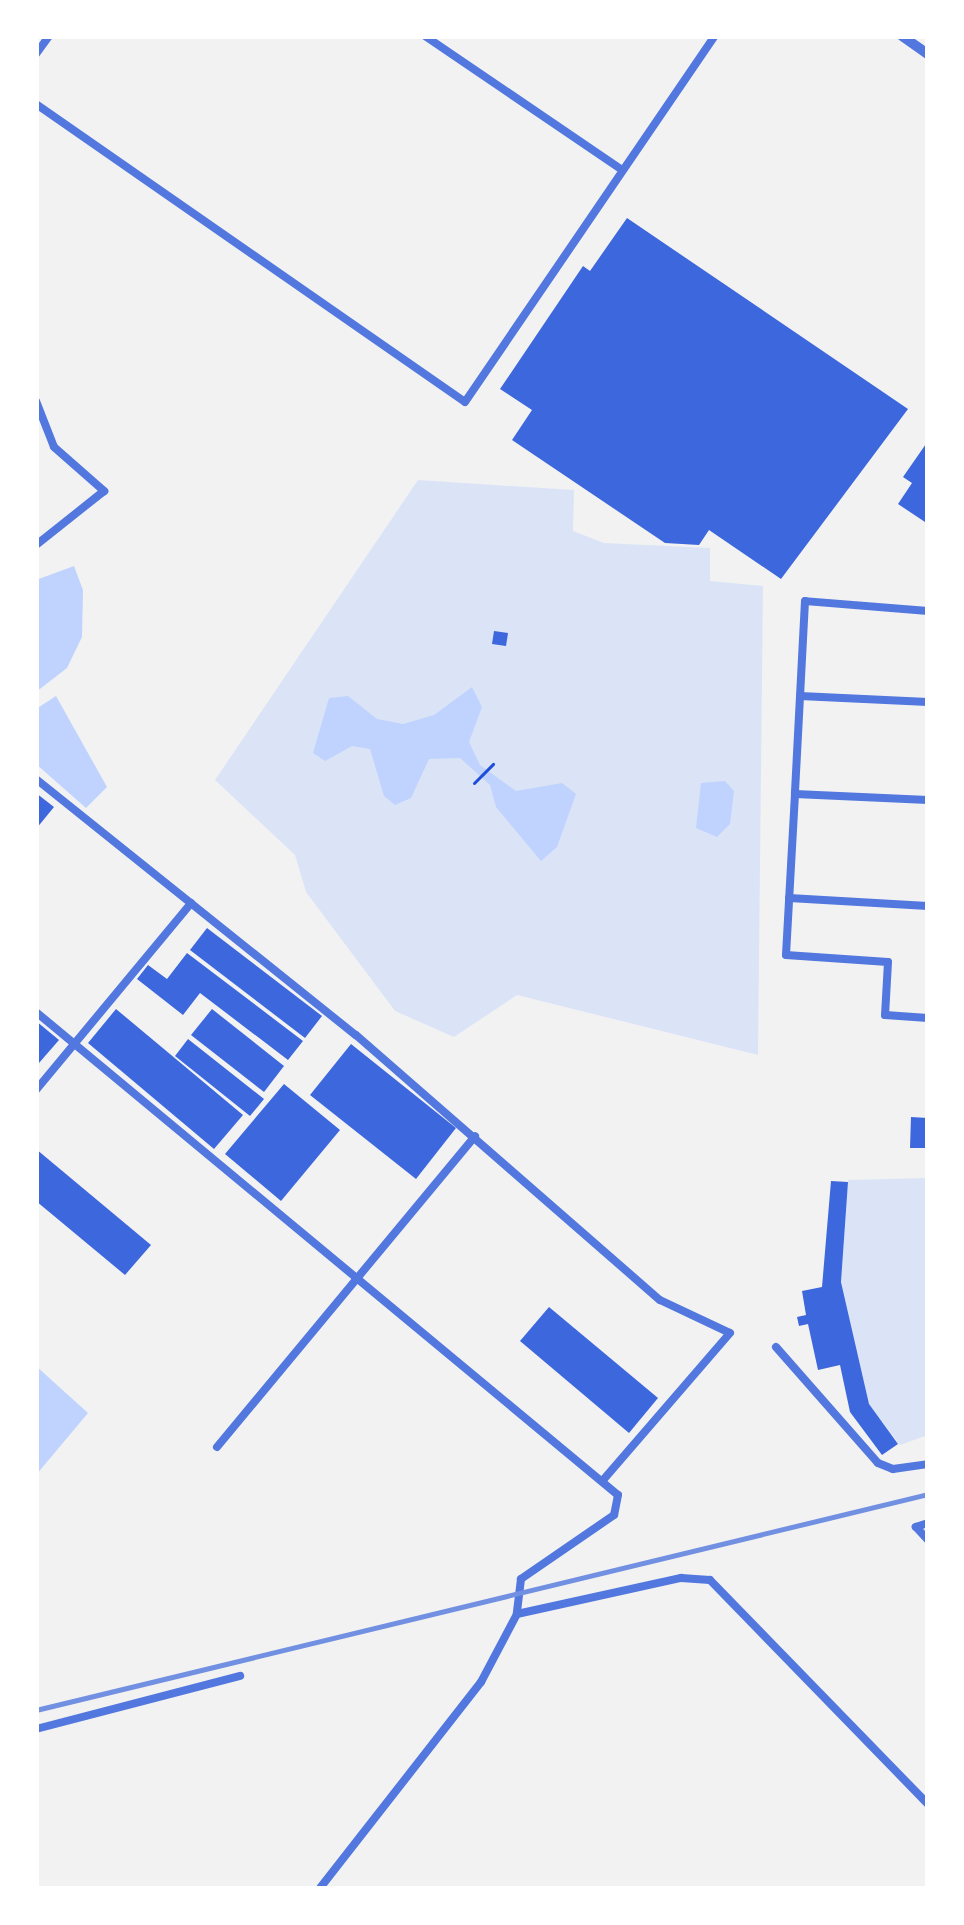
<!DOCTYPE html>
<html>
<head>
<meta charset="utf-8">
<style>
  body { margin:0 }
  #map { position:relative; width:964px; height:1925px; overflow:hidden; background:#f2f2f2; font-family:Barlow,sans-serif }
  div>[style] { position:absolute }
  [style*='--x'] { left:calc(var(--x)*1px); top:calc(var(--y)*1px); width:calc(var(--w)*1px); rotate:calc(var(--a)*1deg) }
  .green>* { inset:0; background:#dbe4f7 }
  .water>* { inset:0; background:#bfd3fe }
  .building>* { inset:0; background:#3d67dc }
  .path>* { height:3px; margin:-1.5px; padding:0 1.5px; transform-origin:1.5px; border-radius:1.5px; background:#1d4ed8 }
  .minor>* { height:8px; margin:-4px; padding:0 4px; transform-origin:4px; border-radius:4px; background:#5277de }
  .tertiary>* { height:10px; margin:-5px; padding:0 5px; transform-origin:5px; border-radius:5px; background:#5277de }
  .rail>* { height:4.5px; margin:-2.25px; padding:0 2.25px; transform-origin:2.25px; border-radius:2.25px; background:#7290e2 }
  span { translate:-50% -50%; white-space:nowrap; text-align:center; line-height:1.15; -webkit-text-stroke:9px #fff; paint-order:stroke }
  .frame { position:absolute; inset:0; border:39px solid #fff; pointer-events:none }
</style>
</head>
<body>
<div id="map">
  <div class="green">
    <i style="clip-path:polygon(418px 480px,574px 490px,573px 531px,604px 543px,710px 548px,710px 581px,763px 586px,758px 1055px,517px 995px,454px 1037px,395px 1011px,306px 892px,295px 855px,215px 780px)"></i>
    <i style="clip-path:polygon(928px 1178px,928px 1435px,900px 1445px,869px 1405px,841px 1281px,848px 1180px)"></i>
  </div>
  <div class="water">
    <i style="clip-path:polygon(74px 566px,83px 590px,82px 637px,67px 668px,36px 692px,36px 580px)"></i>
    <i style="clip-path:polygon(472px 687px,482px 707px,469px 742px,480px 765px,516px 791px,562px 783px,576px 794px,557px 847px,541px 861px,496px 807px,490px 785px,460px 758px,429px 759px,411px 798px,395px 805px,384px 796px,370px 749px,352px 746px,325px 761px,313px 753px,329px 698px,348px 696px,377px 719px,403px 724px,434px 715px)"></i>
    <i style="clip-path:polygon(56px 696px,107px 787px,86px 808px,36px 764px,36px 709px)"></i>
    <i style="clip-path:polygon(701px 783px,725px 781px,734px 791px,730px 824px,717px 837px,696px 828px)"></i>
    <i style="clip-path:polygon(36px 1366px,88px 1413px,36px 1475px)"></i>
  </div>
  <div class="building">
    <i style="clip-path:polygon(627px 218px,908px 409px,781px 579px,709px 530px,699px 545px,665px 543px,512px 440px,532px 410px,500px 389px,583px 266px,590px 271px)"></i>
    <i style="clip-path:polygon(928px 441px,928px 524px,898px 504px,912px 483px,903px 477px)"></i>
    <i style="clip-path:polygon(494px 631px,508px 633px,506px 646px,492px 644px)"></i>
    <i style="clip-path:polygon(36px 793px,54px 807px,36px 829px)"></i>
    <i style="clip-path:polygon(207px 928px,322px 1016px,305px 1038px,190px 950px)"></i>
    <i style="clip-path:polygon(187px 953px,303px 1041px,288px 1060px,200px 993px,183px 1015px,137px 979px,148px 965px,167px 979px)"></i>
    <i style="clip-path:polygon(116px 1009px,243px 1115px,214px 1149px,88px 1043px)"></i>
    <i style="clip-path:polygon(212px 1009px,284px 1066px,264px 1092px,191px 1035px)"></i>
    <i style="clip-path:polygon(36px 1021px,59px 1040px,39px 1063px,36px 1061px)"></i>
    <i style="clip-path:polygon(188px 1039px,264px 1099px,250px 1116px,175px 1056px)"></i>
    <i style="clip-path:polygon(351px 1044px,456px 1128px,416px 1179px,310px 1095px)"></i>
    <i style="clip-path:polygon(284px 1084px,340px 1130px,281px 1201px,225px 1154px)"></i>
    <i style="clip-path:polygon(911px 1117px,928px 1118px,928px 1148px,910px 1148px)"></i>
    <i style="clip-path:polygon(36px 1149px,151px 1245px,125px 1275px,36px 1201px)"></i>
    <i style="clip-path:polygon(831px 1181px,848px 1182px,841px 1282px,869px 1404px,898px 1444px,882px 1455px,850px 1412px,840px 1365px,818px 1370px,808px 1324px,799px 1326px,797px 1317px,806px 1315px,802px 1291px,822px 1287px)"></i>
    <i style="clip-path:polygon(549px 1307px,658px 1398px,629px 1433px,520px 1341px)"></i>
  </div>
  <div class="path">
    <i style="--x:474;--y:783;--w:27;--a:-45"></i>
  </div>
  <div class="minor">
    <i style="--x:425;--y:36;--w:238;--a:34.2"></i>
    <i style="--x:36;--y:54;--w:22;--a:-54"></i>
    <i style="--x:36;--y:104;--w:522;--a:34.79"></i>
    <i style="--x:465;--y:402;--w:443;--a:-55.7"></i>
    <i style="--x:36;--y:401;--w:49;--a:68.6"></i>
    <i style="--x:54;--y:447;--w:67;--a:41.3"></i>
    <i style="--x:104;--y:491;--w:87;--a:141.5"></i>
    <i style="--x:928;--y:611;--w:123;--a:-175.4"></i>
    <i style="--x:805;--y:601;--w:193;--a:93"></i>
    <i style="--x:795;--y:794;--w:133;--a:2.6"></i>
    <i style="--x:800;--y:696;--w:128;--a:2.7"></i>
    <i style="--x:36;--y:779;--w:410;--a:38.7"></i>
    <i style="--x:356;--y:1035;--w:403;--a:41.1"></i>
    <i style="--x:660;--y:1300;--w:77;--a:25.2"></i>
    <i style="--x:730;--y:1333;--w:194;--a:130.8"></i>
    <i style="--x:795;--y:794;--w:161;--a:93.2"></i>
    <i style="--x:786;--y:955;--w:102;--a:3.9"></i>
    <i style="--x:888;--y:962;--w:53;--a:93.2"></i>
    <i style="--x:885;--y:1015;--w:43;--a:4"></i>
    <i style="--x:789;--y:898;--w:139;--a:3.3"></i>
    <i style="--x:36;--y:1012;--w:756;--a:39.69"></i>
    <i style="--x:618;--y:1495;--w:20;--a:101"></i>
    <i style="--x:614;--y:1515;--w:113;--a:145.5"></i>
    <i style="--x:521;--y:1579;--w:35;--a:97"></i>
    <i style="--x:517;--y:1614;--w:77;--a:117.9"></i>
    <i style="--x:481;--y:1682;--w:263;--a:128"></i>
    <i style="--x:36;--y:1090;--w:243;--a:-50.3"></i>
    <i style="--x:776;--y:1347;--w:154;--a:48.7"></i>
    <i style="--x:878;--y:1463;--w:16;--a:22"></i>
    <i style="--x:893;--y:1469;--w:35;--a:-8"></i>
    <i style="--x:217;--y:1447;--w:404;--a:-50.3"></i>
    <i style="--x:928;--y:1523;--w:13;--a:162"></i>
    <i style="--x:916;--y:1527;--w:18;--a:47"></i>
    <i style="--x:517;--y:1614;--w:168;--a:-12.4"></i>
    <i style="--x:681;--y:1578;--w:29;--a:4"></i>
    <i style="--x:710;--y:1580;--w:313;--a:45.8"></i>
    <i style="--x:36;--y:1729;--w:211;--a:-14.6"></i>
  </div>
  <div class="tertiary">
    <i style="--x:902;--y:36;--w:32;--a:35"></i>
  </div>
  <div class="rail">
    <i style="--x:36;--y:1710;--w:918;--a:-13.61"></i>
  </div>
  <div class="frame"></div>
</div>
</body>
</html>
